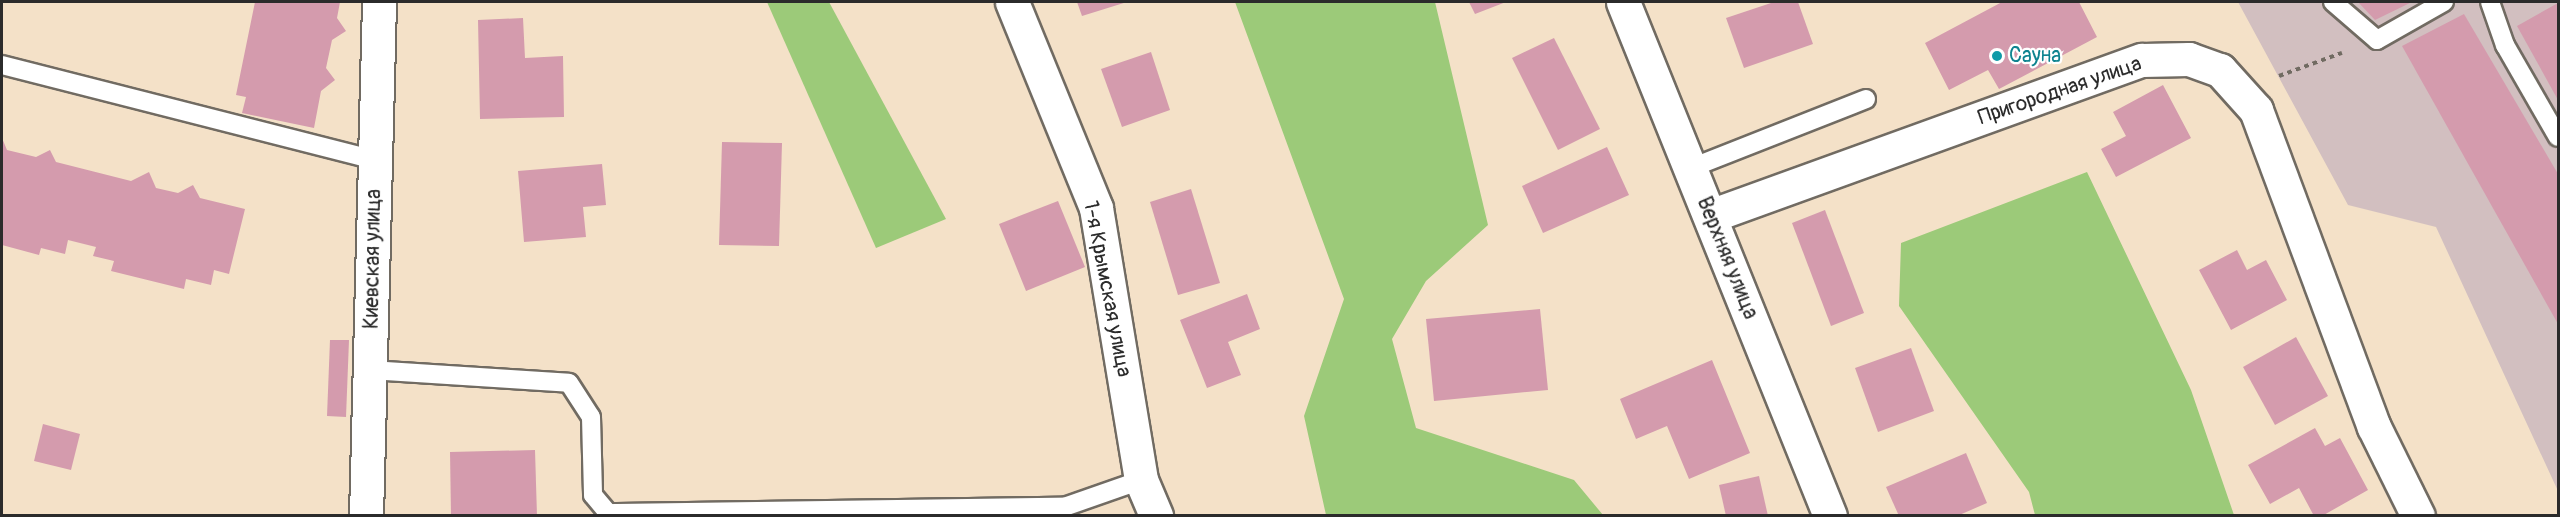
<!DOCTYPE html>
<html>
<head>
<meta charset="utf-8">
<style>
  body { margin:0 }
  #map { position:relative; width:2560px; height:517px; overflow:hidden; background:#f4e1c8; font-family:Pangolin,sans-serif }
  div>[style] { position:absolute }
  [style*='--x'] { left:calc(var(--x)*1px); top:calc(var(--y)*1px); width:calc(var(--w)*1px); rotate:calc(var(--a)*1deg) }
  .industrial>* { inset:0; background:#d2bfc0 }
  .green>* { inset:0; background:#9cca79 }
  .building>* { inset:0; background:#d49bad }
  .path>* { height:4px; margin-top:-2px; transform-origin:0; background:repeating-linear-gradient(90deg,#716b62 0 4.5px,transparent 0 9px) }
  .roads { filter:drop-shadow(2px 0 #716b62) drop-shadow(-2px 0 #716b62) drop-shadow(0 2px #716b62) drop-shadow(0 -2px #716b62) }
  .lane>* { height:18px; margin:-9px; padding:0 9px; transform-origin:9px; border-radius:9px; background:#fff }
  .street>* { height:33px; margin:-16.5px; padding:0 16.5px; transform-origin:16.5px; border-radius:16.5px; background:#fff }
  .dots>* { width:16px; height:16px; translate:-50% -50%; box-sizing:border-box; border:3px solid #fff; border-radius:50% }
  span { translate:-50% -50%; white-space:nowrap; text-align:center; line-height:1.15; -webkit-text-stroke:4.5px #fff; paint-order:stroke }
  .culture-label { font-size:21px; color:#0d838f }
  .left { translate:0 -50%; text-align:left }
  .street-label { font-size:21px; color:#2b2b2b }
  .frame { position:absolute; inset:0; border:3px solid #2b2b2b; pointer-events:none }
</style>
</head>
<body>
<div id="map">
  <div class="industrial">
    <i style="clip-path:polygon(2238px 2px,2558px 2px,2558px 491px,2436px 227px,2348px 205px)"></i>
  </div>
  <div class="green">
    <i style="clip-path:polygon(767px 2px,829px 2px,946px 219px,876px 248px)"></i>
    <i style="clip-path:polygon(1235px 2px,1435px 2px,1488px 225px,1426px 281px,1392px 339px,1416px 428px,1574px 480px,1603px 515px,1326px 515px,1304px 416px,1344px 299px)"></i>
    <i style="clip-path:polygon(2087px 172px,2191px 390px,2234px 515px,2035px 515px,2029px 492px,1899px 306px,1901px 243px)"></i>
  </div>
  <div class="building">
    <i style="clip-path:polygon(255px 2px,340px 2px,337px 18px,346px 31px,332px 40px,326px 68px,335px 80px,321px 91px,314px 128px,242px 113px,246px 97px,236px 95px)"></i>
    <i style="clip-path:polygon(1077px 2px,1127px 2px,1082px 16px)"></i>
    <i style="clip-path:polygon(1469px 2px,1506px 2px,1475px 14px)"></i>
    <i style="clip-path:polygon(1774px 2px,1798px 2px,1813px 44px,1744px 68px,1726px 18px)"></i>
    <i style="clip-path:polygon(2002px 2px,2079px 2px,2097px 37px,1999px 89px,1988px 70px,1949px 90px,1925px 43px)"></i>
    <i style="clip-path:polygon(2358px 2px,2412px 2px,2375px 20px)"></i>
    <i style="clip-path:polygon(2558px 3px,2558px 100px,2517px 26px)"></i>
    <i style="clip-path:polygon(2464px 14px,2558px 174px,2558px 324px,2402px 46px)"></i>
    <i style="clip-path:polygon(523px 18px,525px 58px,563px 56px,564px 117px,480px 119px,478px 20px)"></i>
    <i style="clip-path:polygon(1554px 38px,1600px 129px,1558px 150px,1512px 58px)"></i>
    <i style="clip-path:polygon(1151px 52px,1170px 110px,1122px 127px,1101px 69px)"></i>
    <i style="clip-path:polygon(2163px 85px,2191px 138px,2116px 177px,2101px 149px,2126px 136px,2113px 112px)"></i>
    <i style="clip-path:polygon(2px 138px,7px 150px,36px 157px,50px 150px,56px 162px,131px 181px,149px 172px,156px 188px,178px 193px,193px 185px,200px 198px,245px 209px,229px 274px,214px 270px,211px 285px,186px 279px,184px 289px,111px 271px,114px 261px,93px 256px,96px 247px,68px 240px,65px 254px,41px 248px,39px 255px,2px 245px)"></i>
    <i style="clip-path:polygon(722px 142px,782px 143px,779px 246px,719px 245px)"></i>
    <i style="clip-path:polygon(1607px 147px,1629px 195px,1543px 233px,1522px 186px)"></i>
    <i style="clip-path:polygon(602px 164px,606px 205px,583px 207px,586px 237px,524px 242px,518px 171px)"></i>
    <i style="clip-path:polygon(1191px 189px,1220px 283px,1178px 295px,1150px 202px)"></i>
    <i style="clip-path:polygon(1058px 201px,1085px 267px,1026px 291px,999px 224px)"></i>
    <i style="clip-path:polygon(1825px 210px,1864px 313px,1831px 326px,1792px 223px)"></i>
    <i style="clip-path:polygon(2237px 250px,2247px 270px,2266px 260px,2287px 300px,2231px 330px,2199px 270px)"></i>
    <i style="clip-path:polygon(1247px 294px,1260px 329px,1228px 342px,1241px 375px,1207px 388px,1180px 320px)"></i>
    <i style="clip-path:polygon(1540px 309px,1548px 390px,1434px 401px,1426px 319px)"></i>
    <i style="clip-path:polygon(2296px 337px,2328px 396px,2275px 425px,2243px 367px)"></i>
    <i style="clip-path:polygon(330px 340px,349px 340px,346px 417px,327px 416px)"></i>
    <i style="clip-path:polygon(1911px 348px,1934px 411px,1878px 432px,1855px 368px)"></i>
    <i style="clip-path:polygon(1712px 360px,1750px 453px,1689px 479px,1667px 426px,1636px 439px,1620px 399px)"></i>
    <i style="clip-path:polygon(43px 424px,80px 434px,71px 470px,34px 461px)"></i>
    <i style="clip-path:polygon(2315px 428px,2325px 446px,2340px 438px,2368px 490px,2322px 516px,2314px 516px,2299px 488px,2270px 504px,2248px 465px)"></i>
    <i style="clip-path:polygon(535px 450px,537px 516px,451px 516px,450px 452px)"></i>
    <i style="clip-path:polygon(1966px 453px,1987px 503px,1957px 516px,1899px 516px,1886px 487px)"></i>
    <i style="clip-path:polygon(1759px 476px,1768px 516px,1726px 516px,1719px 485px)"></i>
  </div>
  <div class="path">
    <i style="--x:2279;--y:76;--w:67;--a:-20.1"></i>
  </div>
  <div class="roads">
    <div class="lane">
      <i style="--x:2333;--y:2;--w:58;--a:40.8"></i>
      <i style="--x:2377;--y:40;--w:77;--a:-29.6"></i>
      <i style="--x:2490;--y:2;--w:46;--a:70.8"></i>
      <i style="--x:2505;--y:45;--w:106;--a:60.1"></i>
      <i style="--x:2;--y:65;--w:385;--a:14.3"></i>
      <i style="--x:1691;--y:168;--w:188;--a:-21.5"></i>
      <i style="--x:370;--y:370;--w:199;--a:3.7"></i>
      <i style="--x:569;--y:383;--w:40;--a:57.1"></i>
      <i style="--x:591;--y:417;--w:78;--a:88.5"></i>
      <i style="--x:593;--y:495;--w:23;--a:50"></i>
      <i style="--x:608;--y:513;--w:456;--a:-0.8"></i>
      <i style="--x:1064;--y:507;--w:82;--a:-19.3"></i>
    </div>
    <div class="street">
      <i style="--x:1012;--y:2;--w:222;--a:67.8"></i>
      <i style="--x:1096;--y:208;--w:276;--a:80.6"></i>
      <i style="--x:1141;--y:480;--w:39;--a:67"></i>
      <i style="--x:1623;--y:2;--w:554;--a:68.06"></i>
      <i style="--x:1710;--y:216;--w:459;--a:-19.9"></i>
      <i style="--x:2142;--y:60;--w:47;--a:-1.2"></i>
      <i style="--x:2189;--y:59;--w:33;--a:20"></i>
      <i style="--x:2220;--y:70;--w:54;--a:48"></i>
      <i style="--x:2256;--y:110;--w:338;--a:69.6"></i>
      <i style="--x:2374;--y:427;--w:99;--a:63.7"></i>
      <i style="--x:366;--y:516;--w:514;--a:-88.55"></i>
    </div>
  </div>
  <div class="dots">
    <i style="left:1997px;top:56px;background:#0f9aa8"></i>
  </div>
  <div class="culture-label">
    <span class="left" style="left:2009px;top:56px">Сауна</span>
  </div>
  <div class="street-label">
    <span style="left:2060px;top:91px;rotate:-19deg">Пригородная улица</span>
    <span style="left:1727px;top:258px;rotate:68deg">Верхняя улица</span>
    <span style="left:373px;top:259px;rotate:-89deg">Киевская улица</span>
    <span style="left:1107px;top:289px;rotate:79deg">1-я Крымская улица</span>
  </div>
  <div class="frame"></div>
</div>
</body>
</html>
